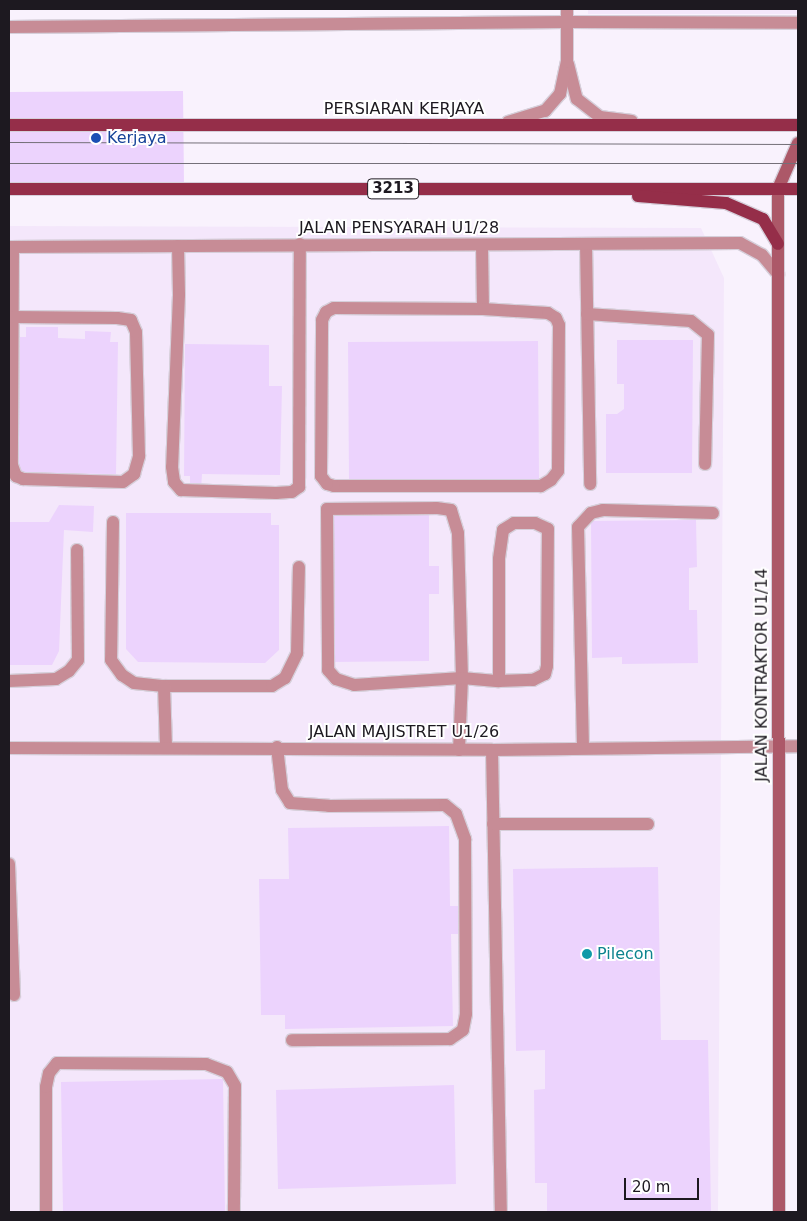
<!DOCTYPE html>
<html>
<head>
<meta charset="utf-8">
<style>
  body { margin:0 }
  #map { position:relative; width:807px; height:1221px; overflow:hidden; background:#f9f2fd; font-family:"DejaVu Sans",sans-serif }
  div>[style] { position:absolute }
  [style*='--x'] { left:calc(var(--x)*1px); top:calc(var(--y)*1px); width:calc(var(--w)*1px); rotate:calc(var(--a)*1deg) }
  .built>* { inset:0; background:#f4e7fb }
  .building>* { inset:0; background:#ecd3fd }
  .roads { filter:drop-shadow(1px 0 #d6cfda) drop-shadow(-1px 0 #d6cfda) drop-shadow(0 1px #d6cfda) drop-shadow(0 -1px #d6cfda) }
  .lane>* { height:12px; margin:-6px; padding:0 6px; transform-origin:6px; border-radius:6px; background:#c78c96 }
  .street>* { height:12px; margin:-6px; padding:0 6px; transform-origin:6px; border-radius:6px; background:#c78c96 }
  .secondary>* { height:12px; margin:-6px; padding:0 6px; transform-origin:6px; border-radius:6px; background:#ac5868 }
  .primary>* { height:12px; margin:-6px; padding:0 6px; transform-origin:6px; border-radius:6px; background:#952e49 }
  .tram>* { height:1px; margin:-0.5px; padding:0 0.5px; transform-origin:0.5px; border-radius:0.5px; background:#757079 }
  .dots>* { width:14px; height:14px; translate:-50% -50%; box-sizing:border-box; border:2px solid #fff; border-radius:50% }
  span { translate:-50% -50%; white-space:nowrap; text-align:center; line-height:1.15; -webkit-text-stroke:4px #fff; paint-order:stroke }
  .shield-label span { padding:1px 4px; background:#fff; border:1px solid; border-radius:4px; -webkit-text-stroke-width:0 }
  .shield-label { font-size:15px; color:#1d1920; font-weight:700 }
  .street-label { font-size:16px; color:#1d1920 }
  .transit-label { font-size:16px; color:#164399 }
  .left { translate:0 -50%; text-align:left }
  .culture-label { font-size:16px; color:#0d838f }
  .frame { position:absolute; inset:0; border:10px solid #1d1920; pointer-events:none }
  .scale { position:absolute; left:624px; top:1178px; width:75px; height:22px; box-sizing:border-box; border:2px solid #1d1920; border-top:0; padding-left:6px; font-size:15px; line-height:18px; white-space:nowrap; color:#1d1920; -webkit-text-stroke:4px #fff; paint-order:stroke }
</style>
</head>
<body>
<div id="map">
  <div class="built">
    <i style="clip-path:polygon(363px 9px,540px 9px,540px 10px)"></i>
    <i style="clip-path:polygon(588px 9px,798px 9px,798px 14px,588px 14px)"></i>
    <i style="clip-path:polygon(9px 226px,701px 228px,724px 278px,718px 1212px,9px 1212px)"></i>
  </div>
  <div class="building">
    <i style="clip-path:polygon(183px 91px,184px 184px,9px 185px,9px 92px)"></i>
    <i style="clip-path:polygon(26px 327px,58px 327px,58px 338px,85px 339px,85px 331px,111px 332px,110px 342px,118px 342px,116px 474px,17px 473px,20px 337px,26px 337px)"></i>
    <i style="clip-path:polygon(617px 340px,693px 340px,692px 473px,606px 473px,606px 414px,617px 414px,624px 409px,624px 384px,617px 384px)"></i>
    <i style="clip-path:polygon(538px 341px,539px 479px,349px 480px,348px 342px)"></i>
    <i style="clip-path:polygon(185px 344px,269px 345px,269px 386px,282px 386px,280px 475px,202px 474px,201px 490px,190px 490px,190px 476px,184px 476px)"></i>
    <i style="clip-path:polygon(59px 505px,94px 506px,93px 532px,64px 530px,59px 651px,52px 665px,9px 665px,9px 522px,49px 522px)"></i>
    <i style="clip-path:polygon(429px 510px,429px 566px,439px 566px,439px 594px,429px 594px,429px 661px,331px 662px,330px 511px)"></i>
    <i style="clip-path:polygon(126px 513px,271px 513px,271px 525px,279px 525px,279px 650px,265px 663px,138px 662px,126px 649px)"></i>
    <i style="clip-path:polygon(696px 520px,697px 567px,689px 568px,689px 610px,697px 610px,698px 663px,622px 664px,622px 657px,592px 658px,591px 521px)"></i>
    <i style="clip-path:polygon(449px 826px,450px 906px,458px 906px,459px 934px,451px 934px,453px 1026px,285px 1029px,285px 1015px,261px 1015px,259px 879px,289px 879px,288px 828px)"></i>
    <i style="clip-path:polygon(658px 867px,661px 1040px,708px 1040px,711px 1212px,547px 1212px,547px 1183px,535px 1183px,534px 1090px,545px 1089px,545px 1050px,516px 1051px,513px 869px)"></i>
    <i style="clip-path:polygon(223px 1079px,225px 1212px,63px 1212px,61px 1082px)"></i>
    <i style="clip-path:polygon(454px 1085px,456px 1184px,278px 1189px,276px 1090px)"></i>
  </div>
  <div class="roads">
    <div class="lane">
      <i style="--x:586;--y:244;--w:240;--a:89"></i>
      <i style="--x:482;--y:245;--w:64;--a:89.1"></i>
      <i style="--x:178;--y:246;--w:49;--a:88.8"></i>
      <i style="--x:179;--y:295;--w:172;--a:92.3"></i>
      <i style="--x:172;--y:467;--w:15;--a:82"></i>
      <i style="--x:174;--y:482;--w:11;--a:49"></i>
      <i style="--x:181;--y:490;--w:95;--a:1.8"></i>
      <i style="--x:276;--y:493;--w:16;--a:-4"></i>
      <i style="--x:292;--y:492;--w:9;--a:-36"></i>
      <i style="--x:299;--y:487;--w:243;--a:-89.8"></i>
      <i style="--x:13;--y:247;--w:218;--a:90.3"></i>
      <i style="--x:12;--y:465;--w:12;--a:70"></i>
      <i style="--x:16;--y:476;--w:8;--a:23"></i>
      <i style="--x:23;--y:479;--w:100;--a:1.7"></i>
      <i style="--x:123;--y:482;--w:14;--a:-36"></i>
      <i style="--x:134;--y:474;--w:19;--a:-74"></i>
      <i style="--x:139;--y:456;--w:124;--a:-91.4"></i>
      <i style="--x:136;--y:332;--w:13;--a:-113"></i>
      <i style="--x:131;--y:320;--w:14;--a:-172"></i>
      <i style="--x:117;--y:318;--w:104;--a:-179.4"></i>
      <i style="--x:334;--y:308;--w:149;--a:0.4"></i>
      <i style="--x:483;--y:309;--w:65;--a:3.5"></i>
      <i style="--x:548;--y:313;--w:9;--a:32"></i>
      <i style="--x:556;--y:318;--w:8;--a:67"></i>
      <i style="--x:559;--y:325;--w:146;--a:90.4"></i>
      <i style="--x:558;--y:471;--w:11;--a:128"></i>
      <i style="--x:551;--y:480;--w:12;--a:149"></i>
      <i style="--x:541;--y:486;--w:207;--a:180"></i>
      <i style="--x:334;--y:486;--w:7;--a:-164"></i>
      <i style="--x:327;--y:484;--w:10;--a:-127"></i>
      <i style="--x:321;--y:476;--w:156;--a:-89.6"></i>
      <i style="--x:322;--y:320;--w:9;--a:-63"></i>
      <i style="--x:326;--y:312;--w:9;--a:-27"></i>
      <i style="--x:587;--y:314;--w:104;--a:3.9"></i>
      <i style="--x:691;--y:321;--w:22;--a:39"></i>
      <i style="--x:708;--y:335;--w:129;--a:91.3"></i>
      <i style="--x:113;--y:522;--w:138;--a:90.8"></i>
      <i style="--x:111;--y:660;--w:19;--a:54"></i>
      <i style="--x:122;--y:675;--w:14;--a:34"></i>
      <i style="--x:134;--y:683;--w:30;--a:6"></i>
      <i style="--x:164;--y:686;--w:108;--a:0"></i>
      <i style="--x:272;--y:686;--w:15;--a:-32"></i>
      <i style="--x:285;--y:678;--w:28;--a:-64"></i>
      <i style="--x:297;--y:653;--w:86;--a:-88.7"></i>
      <i style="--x:9;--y:681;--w:47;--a:-2.4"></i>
      <i style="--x:56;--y:679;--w:15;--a:-32"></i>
      <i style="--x:69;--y:671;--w:14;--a:-51"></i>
      <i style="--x:78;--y:660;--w:110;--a:-90.5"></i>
      <i style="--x:164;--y:686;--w:61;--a:88.1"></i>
      <i style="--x:277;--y:747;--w:43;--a:83.4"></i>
      <i style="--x:282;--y:790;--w:15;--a:58"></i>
      <i style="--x:290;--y:803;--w:39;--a:4"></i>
      <i style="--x:329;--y:806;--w:116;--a:-0.5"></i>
      <i style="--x:445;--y:805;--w:14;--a:39"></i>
      <i style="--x:456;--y:814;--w:27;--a:70"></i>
      <i style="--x:465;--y:839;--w:175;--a:89.7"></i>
      <i style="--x:466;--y:1014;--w:16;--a:101"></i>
      <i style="--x:463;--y:1030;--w:16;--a:145"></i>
      <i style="--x:450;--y:1039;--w:158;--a:179.6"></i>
      <i style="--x:583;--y:747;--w:220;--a:-91.3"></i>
      <i style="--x:578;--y:527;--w:19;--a:-47"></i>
      <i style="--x:591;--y:513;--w:12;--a:-14"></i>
      <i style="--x:603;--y:510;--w:110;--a:1.6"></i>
      <i style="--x:459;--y:750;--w:72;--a:-87.6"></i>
      <i style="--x:462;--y:678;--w:145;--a:-91.6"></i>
      <i style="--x:458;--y:533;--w:24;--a:-107"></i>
      <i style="--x:451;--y:510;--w:15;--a:-172"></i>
      <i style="--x:436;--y:508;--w:109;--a:179.5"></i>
      <i style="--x:327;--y:509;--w:161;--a:89.6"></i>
      <i style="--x:328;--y:670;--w:12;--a:48"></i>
      <i style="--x:336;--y:679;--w:19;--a:18"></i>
      <i style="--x:354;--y:685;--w:108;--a:-3.7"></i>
      <i style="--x:462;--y:678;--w:37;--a:5"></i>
      <i style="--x:499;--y:681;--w:34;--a:-2"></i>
      <i style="--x:533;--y:680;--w:13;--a:-27"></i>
      <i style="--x:545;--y:674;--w:8;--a:-76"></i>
      <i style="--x:547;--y:666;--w:137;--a:-89.6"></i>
      <i style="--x:548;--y:529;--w:14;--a:-155"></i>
      <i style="--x:535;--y:523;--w:21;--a:180"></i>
      <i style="--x:514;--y:523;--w:13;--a:148"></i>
      <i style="--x:503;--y:530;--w:29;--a:98"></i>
      <i style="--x:499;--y:559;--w:122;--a:90"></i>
      <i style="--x:492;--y:750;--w:462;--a:88.9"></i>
      <i style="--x:493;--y:824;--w:155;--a:0"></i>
      <i style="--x:9;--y:864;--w:131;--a:87.8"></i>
      <i style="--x:46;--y:1212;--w:125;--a:-90"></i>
      <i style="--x:46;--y:1087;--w:14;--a:-78"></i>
      <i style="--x:49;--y:1073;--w:13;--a:-51"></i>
      <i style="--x:57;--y:1063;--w:149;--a:0.4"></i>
      <i style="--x:206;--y:1064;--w:22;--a:21"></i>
      <i style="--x:227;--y:1072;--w:16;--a:60"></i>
      <i style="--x:235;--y:1086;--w:126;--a:90.5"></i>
    </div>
    <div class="street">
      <i style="--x:9;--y:27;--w:558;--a:-0.51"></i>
      <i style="--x:567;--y:22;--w:231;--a:0.2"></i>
      <i style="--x:568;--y:64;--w:36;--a:76"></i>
      <i style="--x:577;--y:99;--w:29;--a:38"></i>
      <i style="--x:600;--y:117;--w:32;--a:7"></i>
      <i style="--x:508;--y:122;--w:39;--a:-17"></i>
      <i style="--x:545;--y:111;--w:23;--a:-49"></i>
      <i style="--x:560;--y:94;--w:33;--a:-78"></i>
      <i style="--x:567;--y:62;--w:53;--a:-90"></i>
      <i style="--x:9;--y:247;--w:731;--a:-0.31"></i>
      <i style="--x:740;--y:243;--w:25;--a:29"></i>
      <i style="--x:762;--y:255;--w:25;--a:50"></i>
      <i style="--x:9;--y:748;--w:483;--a:0.2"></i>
      <i style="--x:492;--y:750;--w:306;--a:-0.7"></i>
    </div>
    <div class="secondary">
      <i style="--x:779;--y:1212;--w:1023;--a:-90.06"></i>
      <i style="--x:778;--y:189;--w:50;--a:-66.5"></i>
    </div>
    <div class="primary">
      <i style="--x:9;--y:125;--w:789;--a:0"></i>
      <i style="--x:9;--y:189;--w:789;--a:0"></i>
      <i style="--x:638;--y:196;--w:88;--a:4.5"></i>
      <i style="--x:726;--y:203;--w:40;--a:23.4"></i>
      <i style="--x:763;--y:219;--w:29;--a:59"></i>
    </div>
  </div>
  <div class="tram">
    <i style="--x:9;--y:142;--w:789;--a:0.15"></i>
    <i style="--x:9;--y:163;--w:789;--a:0"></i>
  </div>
  <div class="dots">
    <i style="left:96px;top:138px;background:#1a4fb4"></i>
    <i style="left:587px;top:954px;background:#0f9aa8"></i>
  </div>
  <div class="shield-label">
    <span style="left:393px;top:189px">3213</span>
  </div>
  <div class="street-label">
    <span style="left:404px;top:109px">PERSIARAN KERJAYA</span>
    <span style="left:399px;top:228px">JALAN PENSYARAH U1/28</span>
    <span style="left:762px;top:675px;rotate:-90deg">JALAN KONTRAKTOR U1/14</span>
    <span style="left:404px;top:732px">JALAN MAJISTRET U1/26</span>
  </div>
  <div class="transit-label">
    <span class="left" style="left:107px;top:138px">Kerjaya</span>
  </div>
  <div class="culture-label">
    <span class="left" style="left:597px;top:954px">Pilecon</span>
  </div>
  <div class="frame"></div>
  <div class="scale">20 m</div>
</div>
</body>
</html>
